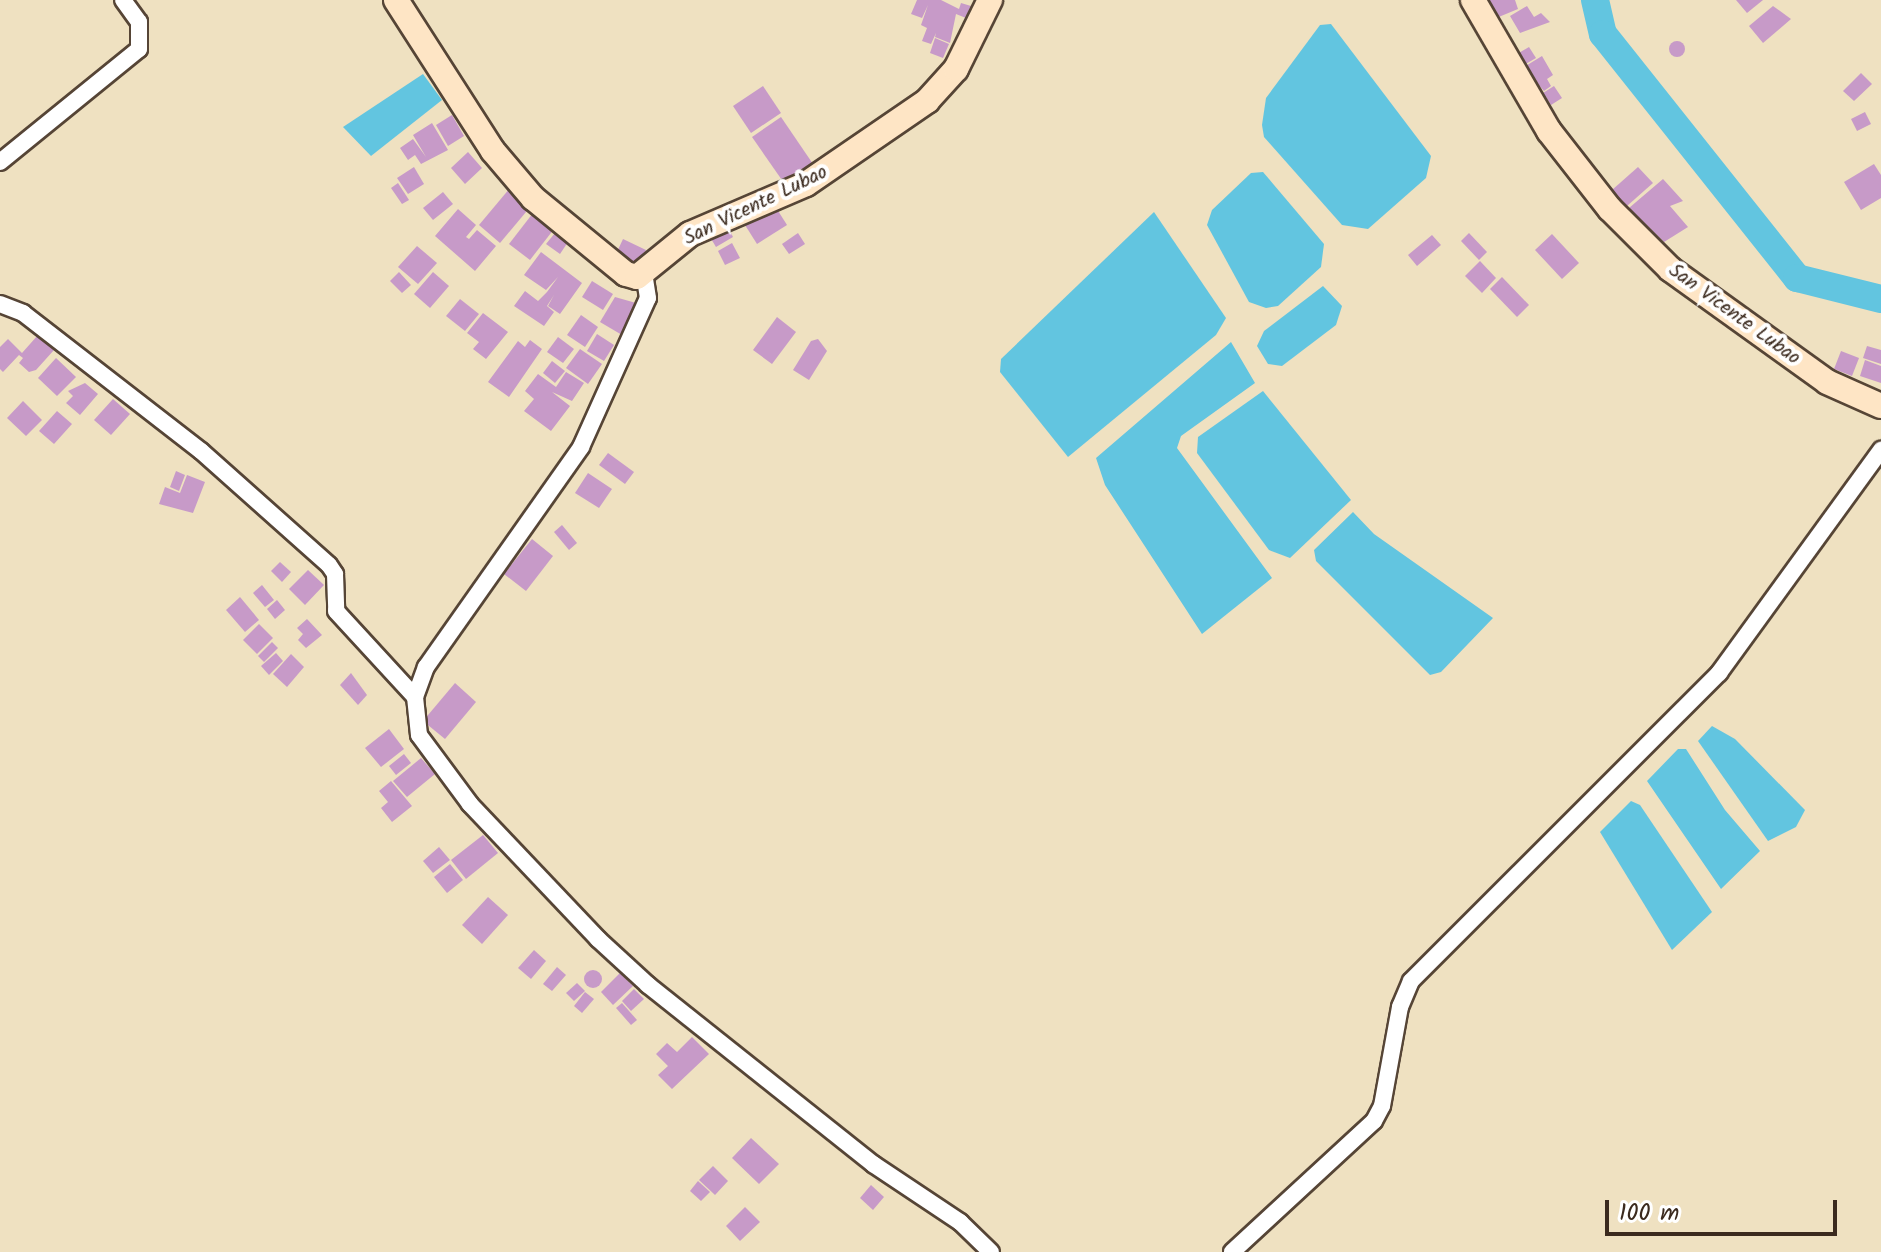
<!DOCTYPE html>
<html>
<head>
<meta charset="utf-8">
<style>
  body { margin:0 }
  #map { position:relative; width:1881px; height:1252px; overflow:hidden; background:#efe1c1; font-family:Kalam,sans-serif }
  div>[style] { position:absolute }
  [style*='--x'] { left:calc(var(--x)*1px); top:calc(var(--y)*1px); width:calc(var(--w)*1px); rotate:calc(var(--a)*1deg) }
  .water>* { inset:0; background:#62c5e0 }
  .river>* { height:28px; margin:-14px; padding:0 14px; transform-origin:14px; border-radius:14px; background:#62c5e0 }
  .building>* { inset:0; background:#c79ac8 }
  .round { border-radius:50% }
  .roads { filter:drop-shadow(2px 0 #564536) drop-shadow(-2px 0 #564536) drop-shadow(0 2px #564536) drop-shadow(0 -2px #564536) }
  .street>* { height:16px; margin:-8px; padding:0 8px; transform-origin:8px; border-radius:8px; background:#fff }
  .secondary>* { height:24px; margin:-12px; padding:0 12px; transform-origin:12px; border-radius:12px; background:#fee5c5 }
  span { translate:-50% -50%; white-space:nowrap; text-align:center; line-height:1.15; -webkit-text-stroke:8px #fff; paint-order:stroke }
  .street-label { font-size:20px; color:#3b2a1e }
  .scale { position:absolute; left:1605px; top:1200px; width:232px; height:36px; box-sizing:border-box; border:4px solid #3b2a1e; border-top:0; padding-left:10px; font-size:24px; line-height:28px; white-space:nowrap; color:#3b2a1e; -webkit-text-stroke:6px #fff; paint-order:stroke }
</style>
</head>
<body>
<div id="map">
  <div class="water">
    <i style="clip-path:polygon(1331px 24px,1431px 156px,1426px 178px,1368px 229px,1342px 225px,1264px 137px,1262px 125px,1266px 98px,1320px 25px)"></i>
    <i style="clip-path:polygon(423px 74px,442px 100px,371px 156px,343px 127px)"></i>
    <i style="clip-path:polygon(1263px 172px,1324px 244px,1321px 267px,1278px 306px,1266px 308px,1249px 302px,1207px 225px,1212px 210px,1251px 173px)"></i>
    <i style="clip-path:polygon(1154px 212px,1226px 318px,1216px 335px,1068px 457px,1000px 372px,1001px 359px)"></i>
    <i style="clip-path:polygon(1323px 286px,1342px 306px,1336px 325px,1282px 366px,1268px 364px,1257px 346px,1264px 331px)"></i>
    <i style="clip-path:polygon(1231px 342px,1255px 383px,1181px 436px,1177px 448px,1272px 578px,1202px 634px,1105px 485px,1096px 458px)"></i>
    <i style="clip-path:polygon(1263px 391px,1351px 500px,1290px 558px,1269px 550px,1197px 453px,1198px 437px)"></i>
    <i style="clip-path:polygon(1353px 512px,1374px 534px,1493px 618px,1441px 672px,1430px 675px,1316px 561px,1314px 550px)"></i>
    <i style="clip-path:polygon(1712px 726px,1735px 739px,1805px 810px,1796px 827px,1768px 841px,1698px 741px)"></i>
    <i style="clip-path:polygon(1678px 749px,1686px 749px,1725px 810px,1760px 851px,1721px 889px,1647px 781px)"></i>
    <i style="clip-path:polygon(1631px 801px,1640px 805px,1712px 912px,1672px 950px,1600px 832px)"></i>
  </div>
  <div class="river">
    <i style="--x:1595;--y:0;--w:35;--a:77"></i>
    <i style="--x:1603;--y:34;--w:312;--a:51.5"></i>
    <i style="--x:1797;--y:278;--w:87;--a:14"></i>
  </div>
  <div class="building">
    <i style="clip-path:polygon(941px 0,959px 9px,961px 3px,971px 6px,966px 18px,956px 14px,950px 43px,935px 37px,936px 33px,931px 44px,922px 41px,927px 28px,921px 25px,928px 5px,922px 18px,911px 14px,917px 0)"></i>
    <i style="clip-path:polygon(1480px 0,1515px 0,1518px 9px,1489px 21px)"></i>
    <i style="clip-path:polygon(1736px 0,1763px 0,1747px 13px)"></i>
    <i style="clip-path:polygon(1527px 6px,1534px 17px,1541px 13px,1550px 22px,1520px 33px,1510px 16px)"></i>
    <i style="clip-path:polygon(1773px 6px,1791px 19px,1763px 43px,1749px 26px)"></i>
    <i style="clip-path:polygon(935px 38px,949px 44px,943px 58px,930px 53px)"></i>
    <i class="round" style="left:1669px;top:41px;width:16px;height:16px"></i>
    <i style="clip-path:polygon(1529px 47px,1536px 58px,1517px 69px,1517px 54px)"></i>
    <i style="clip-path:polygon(1542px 56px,1553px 75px,1547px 79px,1551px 86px,1544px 91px,1537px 83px,1543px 93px,1554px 86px,1562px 98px,1551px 105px,1546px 97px,1539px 102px,1519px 70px)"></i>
    <i style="clip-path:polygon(1861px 73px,1872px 84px,1854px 101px,1843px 91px)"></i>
    <i style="clip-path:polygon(763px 86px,781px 113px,751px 133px,733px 106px)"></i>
    <i style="clip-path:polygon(1865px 112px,1871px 124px,1857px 131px,1851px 119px)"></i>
    <i style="clip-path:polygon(452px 115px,464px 136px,448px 146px,436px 125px)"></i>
    <i style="clip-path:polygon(781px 117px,813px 164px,784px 183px,752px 137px)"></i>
    <i style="clip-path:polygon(432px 123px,448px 150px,421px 164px,415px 155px,408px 160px,400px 148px,413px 139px,426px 157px,413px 135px)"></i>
    <i style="clip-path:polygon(468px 152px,482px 168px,465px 184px,451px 168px)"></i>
    <i style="clip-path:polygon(1874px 164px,1881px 175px,1881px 198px,1861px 210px,1844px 182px)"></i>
    <i style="clip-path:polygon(414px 167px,424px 184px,408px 194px,397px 178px)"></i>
    <i style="clip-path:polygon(1638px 167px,1653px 183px,1627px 206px,1612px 190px)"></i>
    <i style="clip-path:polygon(1663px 179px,1683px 201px,1670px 206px,1688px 227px,1664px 242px,1629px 208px)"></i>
    <i style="clip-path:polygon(398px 183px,409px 200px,402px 204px,391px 188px)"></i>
    <i style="clip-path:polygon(510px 188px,531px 206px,500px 243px,479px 225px)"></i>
    <i style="clip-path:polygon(443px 192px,453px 204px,433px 220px,423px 208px)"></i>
    <i style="clip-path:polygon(775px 206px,787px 225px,757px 244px,745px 225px)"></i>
    <i style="clip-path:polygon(458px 209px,476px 225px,466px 237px,469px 239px,477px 230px,496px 246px,475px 271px,435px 236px)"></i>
    <i style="clip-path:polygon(533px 213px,554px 229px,530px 260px,509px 244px)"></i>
    <i style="clip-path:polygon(728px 227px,733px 237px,716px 247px,710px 237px)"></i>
    <i style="clip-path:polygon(555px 233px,568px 242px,560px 254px,546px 244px)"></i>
    <i style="clip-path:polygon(798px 233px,805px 244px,789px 254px,782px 244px)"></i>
    <i style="clip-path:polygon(1469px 233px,1487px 252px,1479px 260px,1461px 241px)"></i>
    <i style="clip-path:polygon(1552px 234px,1579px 263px,1562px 279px,1535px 250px)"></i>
    <i style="clip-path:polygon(1432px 235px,1441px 245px,1417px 266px,1408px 255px)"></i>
    <i style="clip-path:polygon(623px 239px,646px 250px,639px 264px,616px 254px)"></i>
    <i style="clip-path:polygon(732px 243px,740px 258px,725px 265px,718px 251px)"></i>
    <i style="clip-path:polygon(417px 246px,437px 263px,418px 284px,398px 267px)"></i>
    <i style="clip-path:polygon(541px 252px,582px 283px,560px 314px,548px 306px,554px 295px,547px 306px,554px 312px,544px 326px,514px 306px,525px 291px,538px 301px,547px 292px,558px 277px,546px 290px,524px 275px)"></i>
    <i style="clip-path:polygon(1480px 261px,1496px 278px,1482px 293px,1465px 276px)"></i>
    <i style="clip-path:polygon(399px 272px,411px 285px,402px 293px,390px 281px)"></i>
    <i style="clip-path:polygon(433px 272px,449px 286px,430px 308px,414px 294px)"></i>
    <i style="clip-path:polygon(1502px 277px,1529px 305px,1517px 317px,1490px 289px)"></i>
    <i style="clip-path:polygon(592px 281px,613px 294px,603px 310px,582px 297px)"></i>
    <i style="clip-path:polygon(615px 297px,643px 305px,622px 335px,600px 322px)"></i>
    <i style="clip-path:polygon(460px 299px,479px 314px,465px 331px,446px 316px)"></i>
    <i style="clip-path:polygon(483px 313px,508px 332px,486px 359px,473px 349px,479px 342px,467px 333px)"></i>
    <i style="clip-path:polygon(581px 315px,598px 327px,585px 347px,567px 335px)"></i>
    <i style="clip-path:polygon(777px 317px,796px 332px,772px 364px,753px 350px)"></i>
    <i style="clip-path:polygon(597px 334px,614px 345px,604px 361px,587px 351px)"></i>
    <i style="clip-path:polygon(38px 335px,54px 350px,36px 370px,29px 372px,19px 363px,23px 358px,19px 355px,3px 372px,0 369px,0 347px,8px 339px,22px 353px)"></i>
    <i style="clip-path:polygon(558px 337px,574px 349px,563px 363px,547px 352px)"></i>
    <i style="clip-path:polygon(818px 339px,827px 351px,809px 380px,793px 370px,811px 341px)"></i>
    <i style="clip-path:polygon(530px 340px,542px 349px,509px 397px,488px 382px,518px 341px,525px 347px)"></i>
    <i style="clip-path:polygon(1867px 346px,1881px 350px,1881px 364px,1863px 358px)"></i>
    <i style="clip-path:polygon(580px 349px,602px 364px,588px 384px,566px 368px)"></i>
    <i style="clip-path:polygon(1841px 351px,1859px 358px,1852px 376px,1834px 369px)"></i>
    <i style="clip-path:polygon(56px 358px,76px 377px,57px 396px,38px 378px)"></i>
    <i style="clip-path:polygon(1865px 360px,1881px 366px,1881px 383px,1860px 376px)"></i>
    <i style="clip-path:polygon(552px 361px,565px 371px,555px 383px,543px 373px)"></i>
    <i style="clip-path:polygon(566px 372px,584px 383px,572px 401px,552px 392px,570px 406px,551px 431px,524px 411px,534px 399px,525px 391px,538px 374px,556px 387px)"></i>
    <i style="clip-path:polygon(85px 383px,98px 394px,80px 415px,66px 403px,73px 396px,68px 391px)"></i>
    <i style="clip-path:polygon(113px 399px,130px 414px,111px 435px,94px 420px)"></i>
    <i style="clip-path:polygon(23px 401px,42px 420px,26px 436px,7px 418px)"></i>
    <i style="clip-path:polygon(57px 411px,72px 424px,54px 444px,39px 431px)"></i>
    <i style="clip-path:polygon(608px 453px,634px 472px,625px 484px,599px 465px)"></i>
    <i style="clip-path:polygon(176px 471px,185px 475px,179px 491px,170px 487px)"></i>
    <i style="clip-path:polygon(588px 473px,612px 489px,599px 508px,575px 493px)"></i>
    <i style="clip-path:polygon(187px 475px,205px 482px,193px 513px,159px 504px,165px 487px,180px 493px)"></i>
    <i style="clip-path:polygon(562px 525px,577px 543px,569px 550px,554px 532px)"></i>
    <i style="clip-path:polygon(532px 539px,553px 556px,526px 591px,504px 574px)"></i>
    <i style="clip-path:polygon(280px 562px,291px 572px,282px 582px,271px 571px)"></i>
    <i style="clip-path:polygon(308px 570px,324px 585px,305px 605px,289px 589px)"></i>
    <i style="clip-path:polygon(262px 585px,274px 600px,265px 607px,253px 593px)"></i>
    <i style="clip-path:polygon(240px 597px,259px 620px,245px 632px,226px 610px)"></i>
    <i style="clip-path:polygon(277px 600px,285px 610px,275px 619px,267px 609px)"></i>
    <i style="clip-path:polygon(307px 619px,322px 635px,306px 648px,298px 640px,303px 634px,297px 628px)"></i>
    <i style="clip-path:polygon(259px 624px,273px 638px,257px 654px,243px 640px)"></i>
    <i style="clip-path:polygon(272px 642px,278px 648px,264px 662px,258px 656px)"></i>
    <i style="clip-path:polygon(276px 653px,283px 661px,269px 675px,261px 666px)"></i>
    <i style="clip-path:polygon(291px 654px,304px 667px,287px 687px,273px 674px)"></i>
    <i style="clip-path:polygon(351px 673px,367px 695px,358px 705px,340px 685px)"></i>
    <i style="clip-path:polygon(455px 683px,476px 702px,445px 739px,423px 721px)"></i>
    <i style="clip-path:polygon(389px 729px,404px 749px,381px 767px,365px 748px)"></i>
    <i style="clip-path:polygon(404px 754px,411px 763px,396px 775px,389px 766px)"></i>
    <i style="clip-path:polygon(421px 758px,435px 774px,407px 797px,393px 781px)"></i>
    <i style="clip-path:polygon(391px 781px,412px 806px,392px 822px,381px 808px,388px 802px,379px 791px)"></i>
    <i style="clip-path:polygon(483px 835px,498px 853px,466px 879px,451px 860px)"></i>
    <i style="clip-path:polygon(439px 847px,450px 860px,433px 873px,423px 861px)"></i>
    <i style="clip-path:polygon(450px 864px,463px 880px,447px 893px,434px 877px)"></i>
    <i style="clip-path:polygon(488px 897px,508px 915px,482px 944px,462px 925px)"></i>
    <i style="clip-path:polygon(534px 950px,546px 961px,531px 979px,518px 968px)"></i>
    <i style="clip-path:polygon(557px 967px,566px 975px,552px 991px,543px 984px)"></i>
    <i class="round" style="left:584px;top:970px;width:18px;height:18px"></i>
    <i style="clip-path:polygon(620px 973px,633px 986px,613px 1005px,601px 992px)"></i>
    <i style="clip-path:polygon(577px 983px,585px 991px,574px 1001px,566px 993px)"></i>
    <i style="clip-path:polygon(634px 989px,644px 999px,631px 1011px,622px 1001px)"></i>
    <i style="clip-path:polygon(585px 992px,594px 999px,582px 1013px,574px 1006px)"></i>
    <i style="clip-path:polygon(622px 1003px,637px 1020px,631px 1025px,616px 1008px)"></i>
    <i style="clip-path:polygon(692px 1037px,709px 1054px,672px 1089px,658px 1075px,668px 1066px,656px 1054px,667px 1043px,677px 1052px)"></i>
    <i style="clip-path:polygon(751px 1138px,779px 1164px,759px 1184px,732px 1158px)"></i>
    <i style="clip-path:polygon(713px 1166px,728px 1181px,715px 1195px,699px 1180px)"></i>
    <i style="clip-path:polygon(698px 1181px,710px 1192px,701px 1201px,690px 1191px)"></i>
    <i style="clip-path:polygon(871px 1185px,884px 1197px,873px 1210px,860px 1198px)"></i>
    <i style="clip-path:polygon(745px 1207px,760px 1222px,740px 1241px,726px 1226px)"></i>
  </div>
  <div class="roads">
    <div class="street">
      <i style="--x:0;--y:162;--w:179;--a:-39.1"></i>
      <i style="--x:139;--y:49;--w:27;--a:-90"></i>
      <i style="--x:139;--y:22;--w:27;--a:-126"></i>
      <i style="--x:0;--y:304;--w:25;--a:21"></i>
      <i style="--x:23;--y:313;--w:225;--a:37.8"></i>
      <i style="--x:201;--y:451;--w:171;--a:41.7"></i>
      <i style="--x:329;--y:565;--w:11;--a:56"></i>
      <i style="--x:335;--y:574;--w:37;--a:88"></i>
      <i style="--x:336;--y:611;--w:117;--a:47.4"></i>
      <i style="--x:415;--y:697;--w:38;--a:84"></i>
      <i style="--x:419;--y:735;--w:86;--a:53.5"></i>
      <i style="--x:470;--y:804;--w:186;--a:46.5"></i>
      <i style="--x:598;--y:939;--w:68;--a:42.6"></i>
      <i style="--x:648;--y:985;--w:288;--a:38.5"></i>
      <i style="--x:873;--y:1164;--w:105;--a:33.7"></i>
      <i style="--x:960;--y:1222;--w:43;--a:44.1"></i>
      <i style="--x:415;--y:697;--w:32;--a:-70"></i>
      <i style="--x:426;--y:667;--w:269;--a:-54.8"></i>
      <i style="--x:581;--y:447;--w:163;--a:-65.8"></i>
      <i style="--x:648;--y:298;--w:24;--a:-99"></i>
      <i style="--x:1232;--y:1252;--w:193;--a:-42.7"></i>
      <i style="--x:1374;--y:1121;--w:17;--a:-62"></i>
      <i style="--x:1382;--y:1106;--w:101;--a:-79.7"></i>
      <i style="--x:1400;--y:1007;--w:28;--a:-67"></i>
      <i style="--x:1411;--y:981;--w:436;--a:-45"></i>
      <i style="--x:1719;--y:673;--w:276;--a:-54"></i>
    </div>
    <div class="secondary">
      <i style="--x:396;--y:0;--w:179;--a:57.3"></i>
      <i style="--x:493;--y:151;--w:62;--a:49.6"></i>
      <i style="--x:533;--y:198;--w:120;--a:39.3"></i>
      <i style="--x:626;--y:274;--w:11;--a:15"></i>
      <i style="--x:637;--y:277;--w:68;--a:-39.1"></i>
      <i style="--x:690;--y:234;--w:126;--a:-23.3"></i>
      <i style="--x:806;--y:184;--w:147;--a:-34.4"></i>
      <i style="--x:927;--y:101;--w:43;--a:-47.8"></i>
      <i style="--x:956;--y:69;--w:77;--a:-63.8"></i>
      <i style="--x:1473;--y:0;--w:151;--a:59.9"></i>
      <i style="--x:1549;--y:131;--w:99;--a:52"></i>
      <i style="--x:1610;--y:209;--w:85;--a:45"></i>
      <i style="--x:1670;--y:269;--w:193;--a:35.7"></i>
      <i style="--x:1827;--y:382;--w:59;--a:24"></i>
    </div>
  </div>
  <div class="street-label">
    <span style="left:756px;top:206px;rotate:-26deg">San Vicente Lubao</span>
    <span style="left:1734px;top:315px;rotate:36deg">San Vicente Lubao</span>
  </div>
  <div class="scale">100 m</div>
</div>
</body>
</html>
